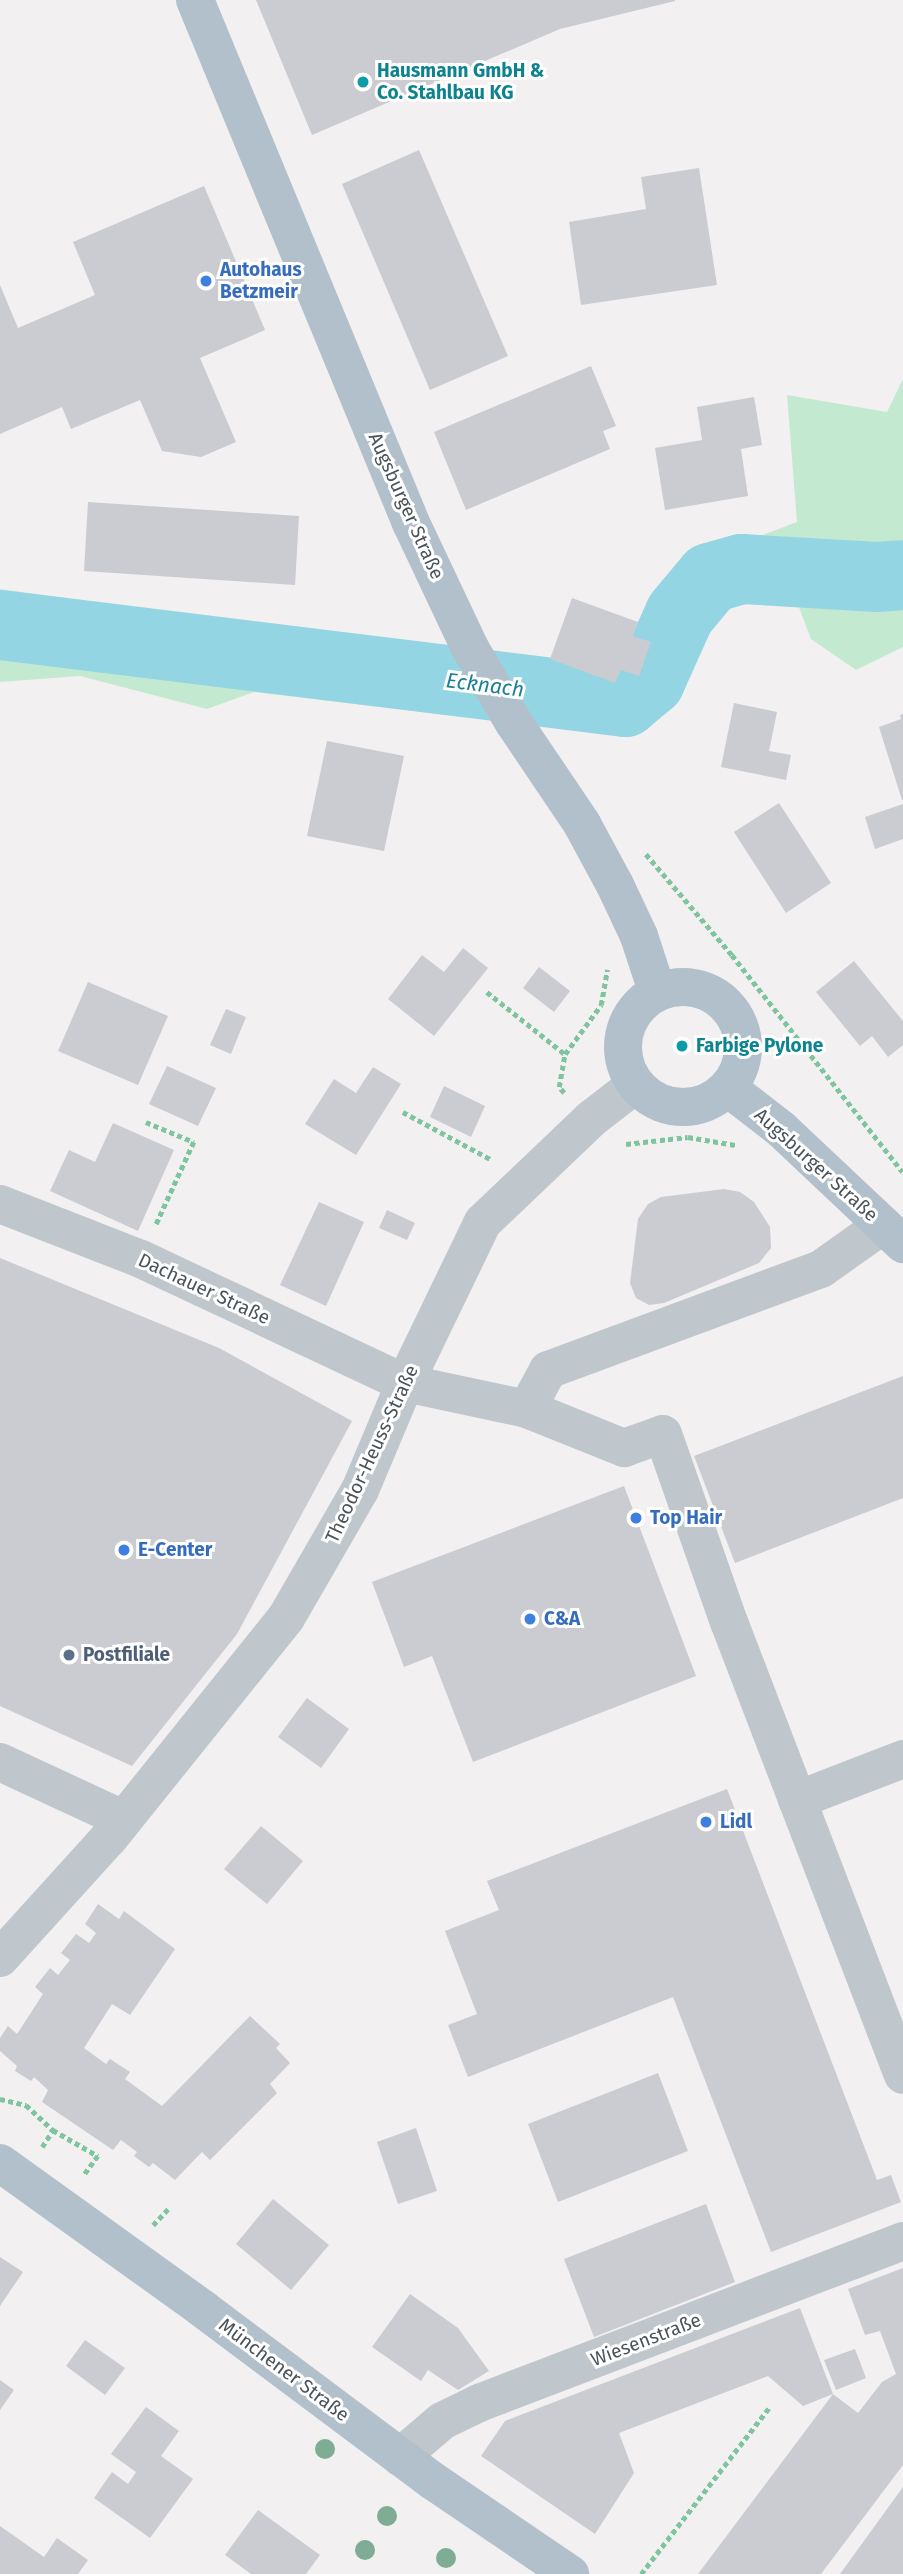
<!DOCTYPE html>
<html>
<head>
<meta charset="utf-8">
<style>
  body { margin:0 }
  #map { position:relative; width:903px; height:2574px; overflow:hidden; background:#f2f0f0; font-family:"Fira Sans",sans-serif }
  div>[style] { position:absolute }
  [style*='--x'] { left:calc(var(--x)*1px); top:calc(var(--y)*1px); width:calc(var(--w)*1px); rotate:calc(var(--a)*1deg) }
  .green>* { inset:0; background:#c3ead1 }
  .river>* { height:70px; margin:-35px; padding:0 35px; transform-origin:35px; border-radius:35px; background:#94d5e3 }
  .building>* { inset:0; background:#caccd1 }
  .path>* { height:4.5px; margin-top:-2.25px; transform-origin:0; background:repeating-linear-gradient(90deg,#7ec59f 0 5px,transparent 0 8.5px) }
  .minor>* { height:38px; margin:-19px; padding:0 19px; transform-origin:19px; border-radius:19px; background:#bfc7cd }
  .major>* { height:38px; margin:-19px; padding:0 19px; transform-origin:19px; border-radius:19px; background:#b2c0cb }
  .major>.ring { margin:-19px; padding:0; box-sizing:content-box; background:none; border:38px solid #b2c0cb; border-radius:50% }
  .trees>* { width:20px; height:20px; margin:-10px; border-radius:50%; background:#7fac94 }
  .dots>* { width:19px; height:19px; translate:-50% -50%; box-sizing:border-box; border:4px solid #fff; border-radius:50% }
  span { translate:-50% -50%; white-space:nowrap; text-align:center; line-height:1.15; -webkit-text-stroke:6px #fff; paint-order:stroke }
  .culture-label { font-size:19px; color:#0d838f; font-weight:700 }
  .left { translate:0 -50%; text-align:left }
  .shop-label { font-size:19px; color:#366cbe; font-weight:700 }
  .street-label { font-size:19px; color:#49535b }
  .service-label { font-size:19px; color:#4e5e75; font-weight:700 }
  .water-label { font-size:21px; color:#1a8095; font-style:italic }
</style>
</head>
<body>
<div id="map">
  <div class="green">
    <i style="clip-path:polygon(903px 379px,903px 647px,856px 670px,811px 639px,792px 589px,754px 581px,724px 587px,688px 624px,658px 698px,639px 712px,552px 709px,538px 678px,628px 688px,641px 679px,665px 610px,700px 559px,797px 522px,787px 395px,887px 412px)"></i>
    <i style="clip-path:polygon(0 589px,437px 650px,472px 718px,254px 692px,207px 709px,80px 676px,0 682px)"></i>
  </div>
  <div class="river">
    <i style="--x:0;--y:625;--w:630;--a:7.02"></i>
    <i style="--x:625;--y:702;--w:33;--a:-40"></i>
    <i style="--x:650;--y:681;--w:73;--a:-65.9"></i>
    <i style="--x:680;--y:614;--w:47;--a:-50.2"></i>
    <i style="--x:710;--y:578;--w:33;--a:-16"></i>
    <i style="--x:742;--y:569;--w:135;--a:3.4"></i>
    <i style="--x:877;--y:577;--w:26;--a:-4"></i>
  </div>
  <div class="building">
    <i style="clip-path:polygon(256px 0,675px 0,675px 1px,560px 29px,312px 135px)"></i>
    <i style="clip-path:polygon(419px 150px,508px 356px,430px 390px,342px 184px)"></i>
    <i style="clip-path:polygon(699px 168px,717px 285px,581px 305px,569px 222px,646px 209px,641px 177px)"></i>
    <i style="clip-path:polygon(204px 186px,265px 330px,200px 358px,236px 442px,201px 457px,162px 451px,140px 400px,71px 429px,62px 407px,0 434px,0 285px,18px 328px,95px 295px,73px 242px)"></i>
    <i style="clip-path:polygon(591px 366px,616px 426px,603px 431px,610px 449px,466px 510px,434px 432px)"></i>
    <i style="clip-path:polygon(754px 397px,762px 445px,741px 449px,748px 496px,665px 510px,655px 448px,702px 440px,697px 407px)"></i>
    <i style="clip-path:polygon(88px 502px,299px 516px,295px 585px,84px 571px)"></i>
    <i style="clip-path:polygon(572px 598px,638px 622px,633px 636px,651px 642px,639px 676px,621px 670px,615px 683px,550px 659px)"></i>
    <i style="clip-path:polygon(734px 703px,777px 712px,769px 751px,791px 755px,786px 780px,721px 767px)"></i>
    <i style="clip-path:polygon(903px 714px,903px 800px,902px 800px,879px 727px,901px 719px,900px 715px)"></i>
    <i style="clip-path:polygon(327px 741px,404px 756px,384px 851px,307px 836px)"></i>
    <i style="clip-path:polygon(779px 803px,831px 883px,786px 913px,734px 832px)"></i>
    <i style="clip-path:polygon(903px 804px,903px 839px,875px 849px,865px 817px)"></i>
    <i style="clip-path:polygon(463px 948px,488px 968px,434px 1036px,388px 999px,422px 955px,444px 972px)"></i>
    <i style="clip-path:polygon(854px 961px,903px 1021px,903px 1045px,888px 1057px,872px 1036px,860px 1046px,816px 992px)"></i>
    <i style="clip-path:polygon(539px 967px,570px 991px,554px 1012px,523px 988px)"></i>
    <i style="clip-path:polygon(88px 982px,168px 1016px,138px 1085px,58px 1051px)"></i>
    <i style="clip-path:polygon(226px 1009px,246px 1017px,231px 1054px,210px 1045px)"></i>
    <i style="clip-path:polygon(167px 1066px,216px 1088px,198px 1126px,149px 1104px)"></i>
    <i style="clip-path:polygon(373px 1067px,401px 1084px,356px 1155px,305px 1124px,334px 1079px,356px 1093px)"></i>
    <i style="clip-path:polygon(444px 1086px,485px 1106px,471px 1137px,430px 1117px)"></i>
    <i style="clip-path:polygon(113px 1123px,174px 1150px,138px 1231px,50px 1191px,69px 1150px,95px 1162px)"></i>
    <i style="clip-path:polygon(724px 1189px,740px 1192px,754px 1202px,770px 1227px,771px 1248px,759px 1263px,664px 1303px,649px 1305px,636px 1298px,630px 1283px,638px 1219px,648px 1204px,661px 1197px)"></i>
    <i style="clip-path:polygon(319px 1202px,364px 1222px,326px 1306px,280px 1285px)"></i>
    <i style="clip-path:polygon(387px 1210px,415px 1223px,407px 1240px,379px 1228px)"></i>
    <i style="clip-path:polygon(0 1258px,219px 1348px,352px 1421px,237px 1634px,132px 1766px,0 1706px)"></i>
    <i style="clip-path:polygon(903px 1376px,903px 1498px,735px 1563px,694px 1456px)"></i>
    <i style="clip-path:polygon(624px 1486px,696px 1676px,473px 1762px,432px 1656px,404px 1667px,372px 1582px)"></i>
    <i style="clip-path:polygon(307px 1698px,349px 1729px,321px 1768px,278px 1737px)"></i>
    <i style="clip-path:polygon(727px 1789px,877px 2180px,891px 2175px,901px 2202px,771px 2252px,673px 1997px,468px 2077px,448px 2025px,477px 2014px,445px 1931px,499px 1910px,487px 1881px)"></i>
    <i style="clip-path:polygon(261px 1826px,303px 1861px,267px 1904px,224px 1869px)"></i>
    <i style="clip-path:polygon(98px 1904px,119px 1919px,124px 1911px,175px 1949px,130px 2015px,112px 2004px,84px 2048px,106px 2064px,110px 2059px,130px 2072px,125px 2079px,162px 2106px,250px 2016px,280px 2044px,276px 2048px,290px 2063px,270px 2084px,277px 2093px,210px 2160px,202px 2152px,175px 2180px,153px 2163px,149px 2167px,134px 2156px,137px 2152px,121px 2140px,113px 2150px,42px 2102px,48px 2090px,34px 2077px,31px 2081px,15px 2071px,17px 2066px,0 2051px,0 2038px,8px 2026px,17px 2034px,43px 1994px,35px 1987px,50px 1968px,58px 1975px,70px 1960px,61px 1953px,76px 1934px,89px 1943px,96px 1933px,85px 1924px)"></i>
    <i style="clip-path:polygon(658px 2073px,688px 2151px,558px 2202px,528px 2124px)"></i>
    <i style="clip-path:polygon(416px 2128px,437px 2191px,398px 2204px,377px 2142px)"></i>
    <i style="clip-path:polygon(273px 2199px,329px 2245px,291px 2290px,236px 2244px)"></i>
    <i style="clip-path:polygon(706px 2204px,735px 2282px,594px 2337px,564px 2259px)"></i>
    <i style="clip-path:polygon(0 2257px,23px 2272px,0 2306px)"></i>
    <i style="clip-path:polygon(903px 2268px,903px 2465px,821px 2574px,698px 2574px,833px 2394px,858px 2413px,882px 2382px,896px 2374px,880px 2331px,865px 2335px,848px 2289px)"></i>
    <i style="clip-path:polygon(410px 2294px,458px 2328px,489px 2371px,458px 2390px,428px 2370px,421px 2381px,372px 2347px)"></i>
    <i style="clip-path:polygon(800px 2308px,833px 2394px,803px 2406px,768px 2376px,619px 2433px,634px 2473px,595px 2534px,481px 2456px,505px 2421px)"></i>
    <i style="clip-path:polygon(85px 2340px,125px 2368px,105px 2395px,66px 2366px)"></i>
    <i style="clip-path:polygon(855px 2349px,866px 2378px,836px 2390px,824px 2360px)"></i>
    <i style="clip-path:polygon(0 2380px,14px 2390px,0 2410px)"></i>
    <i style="clip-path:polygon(146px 2407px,179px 2431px,161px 2456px,193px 2479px,150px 2538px,94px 2498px,112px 2472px,128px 2484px,136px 2472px,111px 2454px)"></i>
    <i style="clip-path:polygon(903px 2487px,903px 2574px,840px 2574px)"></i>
    <i style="clip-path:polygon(258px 2510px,320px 2555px,306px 2574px,251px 2574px,225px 2555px)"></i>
    <i style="clip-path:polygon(0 2526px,44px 2557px,57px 2538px,88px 2560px,78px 2574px,0 2574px)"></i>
  </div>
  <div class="path">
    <i style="--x:646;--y:854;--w:133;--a:49.6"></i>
    <i style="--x:732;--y:955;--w:276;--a:51.8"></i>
    <i style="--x:487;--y:992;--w:100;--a:38.5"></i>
    <i style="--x:564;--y:1093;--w:8;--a:-130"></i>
    <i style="--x:559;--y:1087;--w:34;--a:-80"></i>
    <i style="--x:565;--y:1054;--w:61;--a:-53.7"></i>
    <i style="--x:601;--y:1005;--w:36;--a:-80"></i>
    <i style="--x:403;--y:1112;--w:101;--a:28.3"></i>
    <i style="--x:146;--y:1122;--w:52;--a:22.6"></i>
    <i style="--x:194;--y:1142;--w:91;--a:114.6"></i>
    <i style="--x:626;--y:1144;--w:62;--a:-6.4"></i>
    <i style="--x:688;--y:1137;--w:48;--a:9.7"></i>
    <i style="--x:0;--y:2099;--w:27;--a:13"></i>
    <i style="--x:26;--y:2105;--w:37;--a:43"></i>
    <i style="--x:53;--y:2130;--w:52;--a:30"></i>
    <i style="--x:98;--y:2156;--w:24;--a:126"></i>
    <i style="--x:42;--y:2147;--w:20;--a:-57"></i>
    <i style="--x:153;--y:2225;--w:23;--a:-47"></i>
    <i style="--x:641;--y:2574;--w:210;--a:-52.4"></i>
  </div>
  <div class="minor">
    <i style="--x:0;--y:1204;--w:151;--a:21.3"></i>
    <i style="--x:141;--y:1259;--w:292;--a:25.2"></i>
    <i style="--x:405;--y:1383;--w:125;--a:12"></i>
    <i style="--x:527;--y:1409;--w:105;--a:21.9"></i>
    <i style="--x:624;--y:1448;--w:41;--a:-19.7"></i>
    <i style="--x:663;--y:1434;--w:199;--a:70.7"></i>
    <i style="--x:729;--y:1622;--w:485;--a:69"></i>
    <i style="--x:527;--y:1409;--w:44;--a:-61.7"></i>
    <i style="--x:548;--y:1370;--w:291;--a:-20.3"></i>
    <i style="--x:821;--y:1269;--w:76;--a:-35.4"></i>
    <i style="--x:0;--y:1762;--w:136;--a:24.9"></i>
    <i style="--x:797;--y:1800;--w:114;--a:-21.1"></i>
    <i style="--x:0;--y:1958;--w:162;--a:-47.8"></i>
    <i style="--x:109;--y:1838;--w:282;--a:-51.2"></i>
    <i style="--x:286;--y:1618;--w:148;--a:-60"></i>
    <i style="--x:360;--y:1490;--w:116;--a:-67.2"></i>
    <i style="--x:405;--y:1383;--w:179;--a:-64.2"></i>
    <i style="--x:483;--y:1222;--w:149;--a:-43.6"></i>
    <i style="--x:591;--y:1119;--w:56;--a:-37.7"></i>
    <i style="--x:400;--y:2457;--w:55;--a:-40.6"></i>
    <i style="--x:442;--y:2421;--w:41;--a:-25.9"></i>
    <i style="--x:479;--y:2403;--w:454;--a:-20.9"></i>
  </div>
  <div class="major">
    <i style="--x:195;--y:0;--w:566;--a:67.56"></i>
    <i style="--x:411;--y:523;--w:138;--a:64.7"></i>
    <i style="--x:470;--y:648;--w:87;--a:59.6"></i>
    <i style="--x:514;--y:723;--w:122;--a:56"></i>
    <i style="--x:582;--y:824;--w:69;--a:61.6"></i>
    <i style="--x:615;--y:885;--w:56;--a:64.8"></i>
    <i style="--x:639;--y:936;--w:58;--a:71.9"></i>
    <i class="ring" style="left:623px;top:987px;width:82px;height:82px"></i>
    <i style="--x:728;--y:1088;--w:67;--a:37.7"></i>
    <i style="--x:781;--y:1129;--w:168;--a:43.3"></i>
    <i style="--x:0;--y:2163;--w:250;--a:35.7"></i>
    <i style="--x:203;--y:2309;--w:287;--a:36.8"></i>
    <i style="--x:433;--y:2481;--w:166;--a:34.2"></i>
  </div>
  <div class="trees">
    <i style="left:325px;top:2449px"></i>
    <i style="left:387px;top:2516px"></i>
    <i style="left:365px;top:2550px"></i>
    <i style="left:446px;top:2558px"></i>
  </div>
  <div class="dots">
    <i style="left:363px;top:82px;background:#0f9aa8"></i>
    <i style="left:206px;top:281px;background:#3f7fe0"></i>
    <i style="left:682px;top:1046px;background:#0f9aa8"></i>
    <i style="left:636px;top:1518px;background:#3f7fe0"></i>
    <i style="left:124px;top:1550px;background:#3f7fe0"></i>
    <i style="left:530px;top:1619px;background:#3f7fe0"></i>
    <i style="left:69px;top:1655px;background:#5c6f8a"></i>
    <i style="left:706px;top:1822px;background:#3f7fe0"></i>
  </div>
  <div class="culture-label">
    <span class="left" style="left:377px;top:82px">Hausmann GmbH &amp;<br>Co. Stahlbau KG</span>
    <span class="left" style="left:696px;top:1046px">Farbige Pylone</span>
  </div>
  <div class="shop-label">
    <span class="left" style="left:220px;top:281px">Autohaus<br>Betzmeir</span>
    <span class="left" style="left:650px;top:1518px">Top Hair</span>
    <span class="left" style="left:138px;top:1550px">E-Center</span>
    <span class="left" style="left:544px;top:1619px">C&amp;A</span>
    <span class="left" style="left:720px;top:1822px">Lidl</span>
  </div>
  <div class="street-label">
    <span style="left:406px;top:506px;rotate:66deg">Augsburger Straße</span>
    <span style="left:816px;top:1165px;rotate:42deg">Augsburger Straße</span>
    <span style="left:204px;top:1289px;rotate:25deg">Dachauer Straße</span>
    <span style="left:372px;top:1454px;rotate:-65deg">Theodor-Heuss-Straße</span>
    <span style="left:646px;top:2340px;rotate:-21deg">Wiesenstraße</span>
    <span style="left:284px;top:2370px;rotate:37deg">Münchener Straße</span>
  </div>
  <div class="service-label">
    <span class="left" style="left:83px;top:1655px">Postfiliale</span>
  </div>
  <div class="water-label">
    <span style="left:485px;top:685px;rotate:7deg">Ecknach</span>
  </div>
</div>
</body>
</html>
